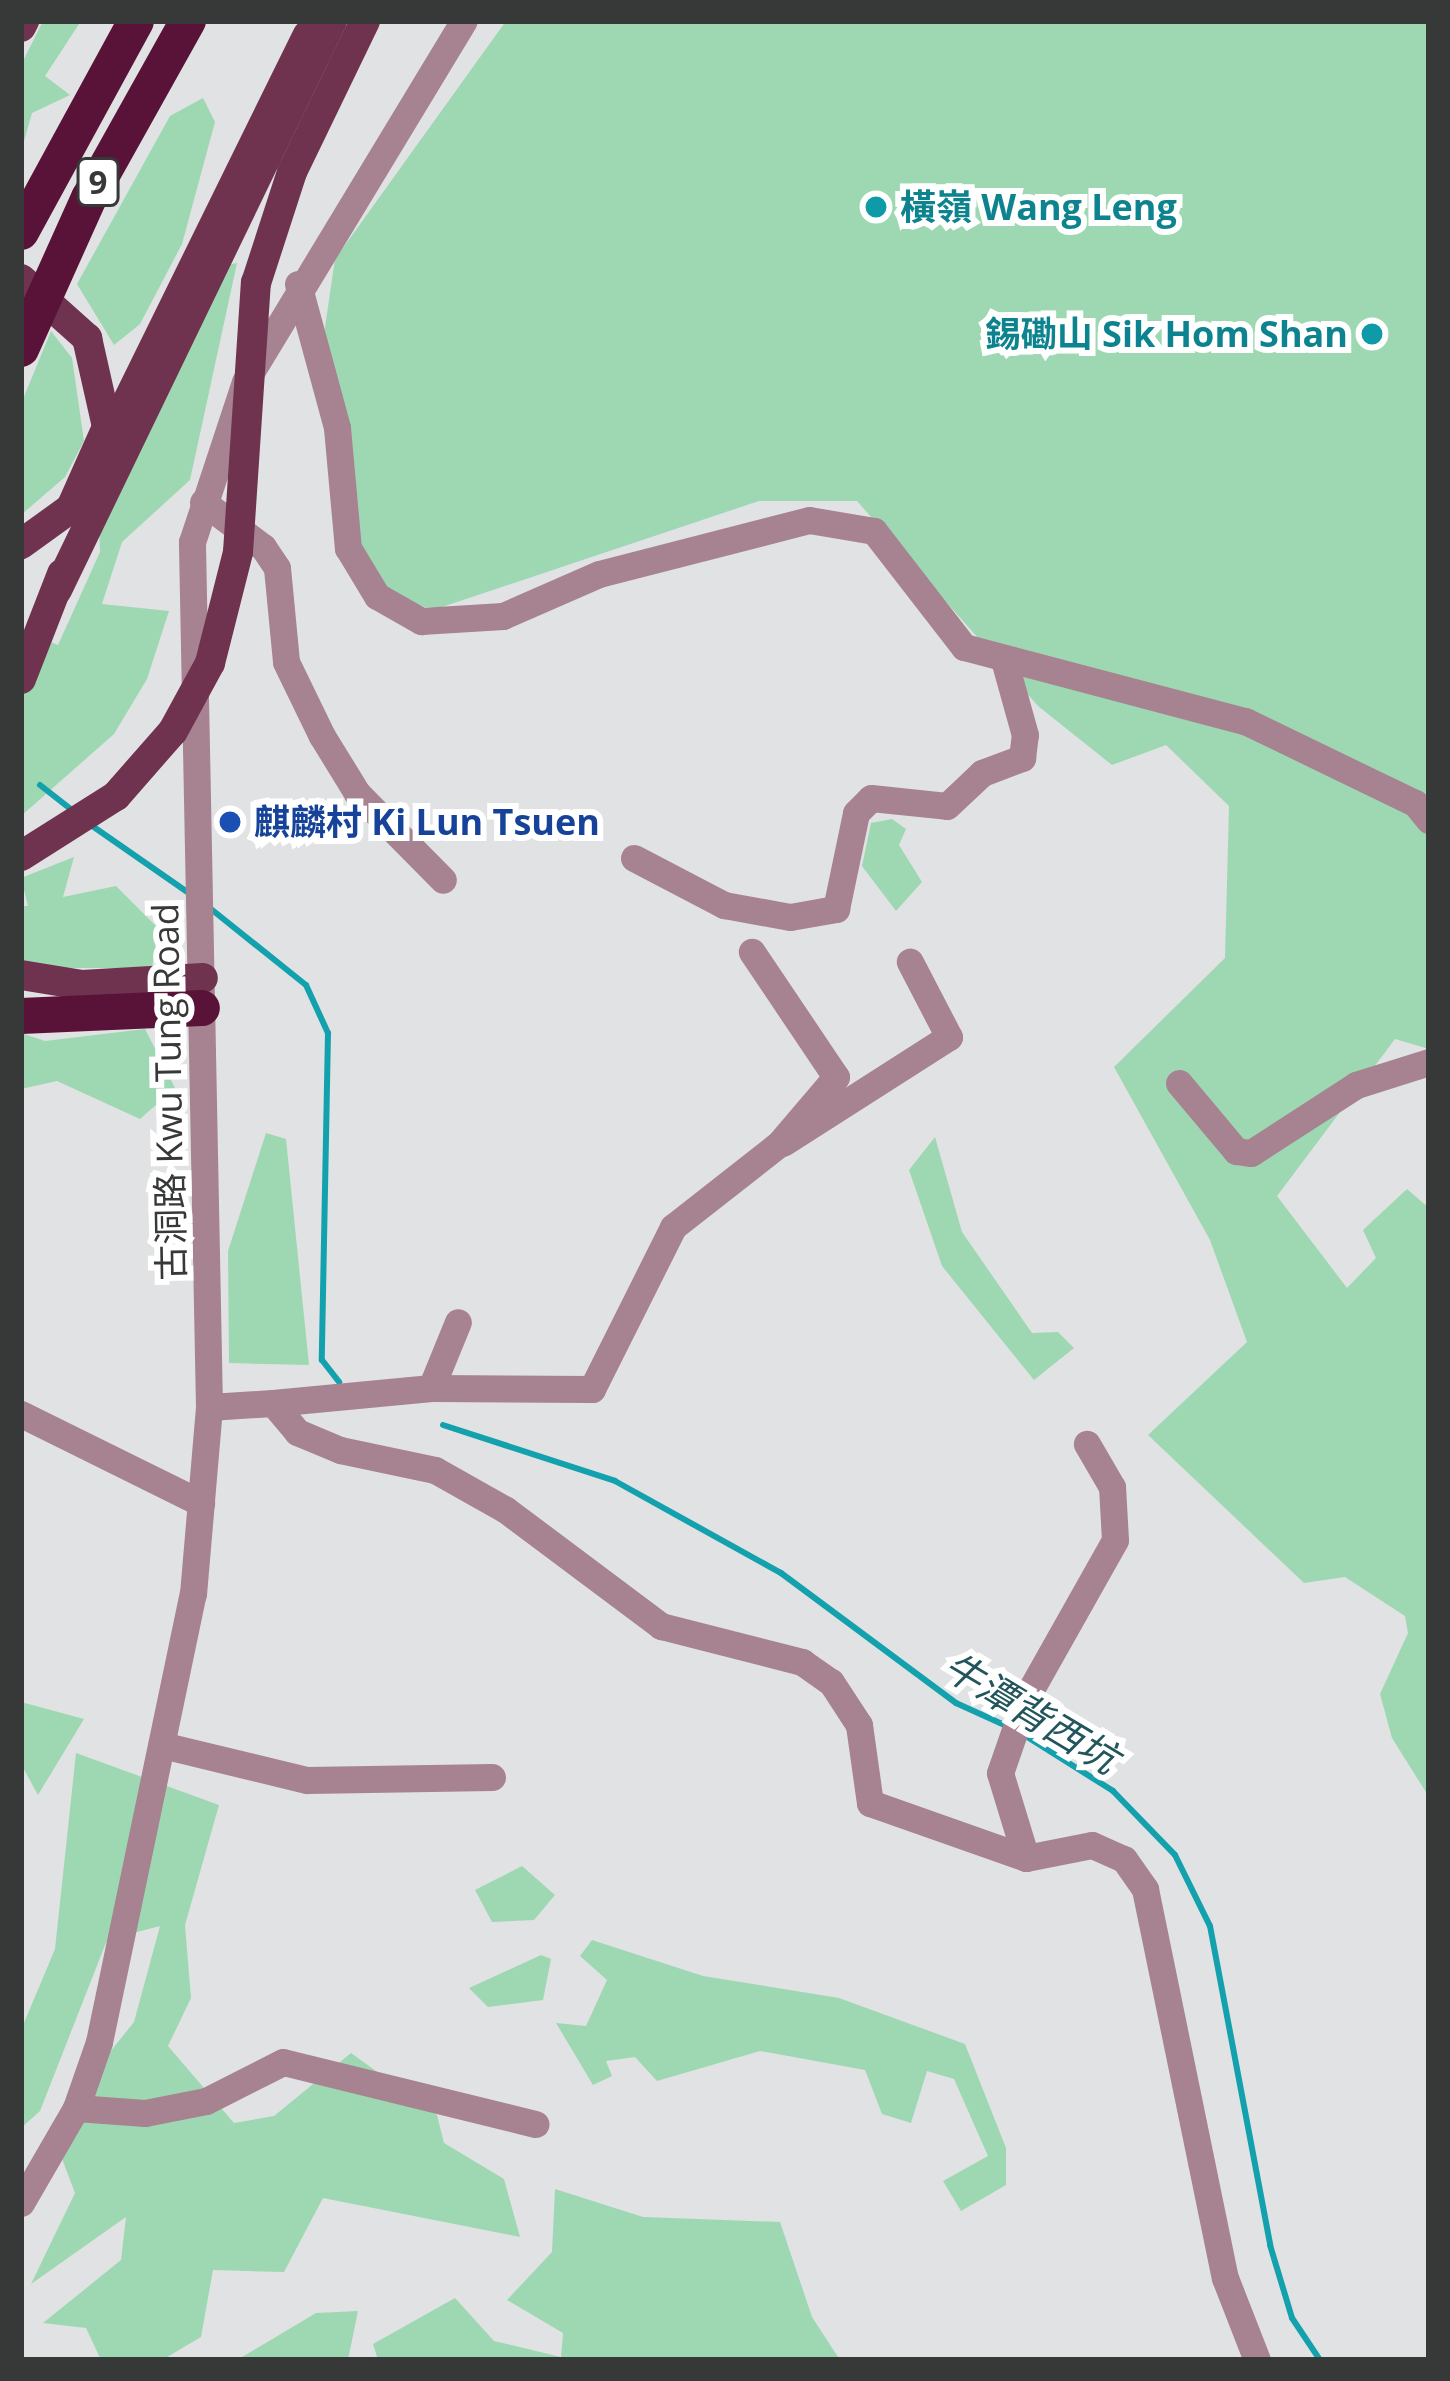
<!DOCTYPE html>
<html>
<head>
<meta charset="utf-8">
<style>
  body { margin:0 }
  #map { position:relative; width:1450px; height:2381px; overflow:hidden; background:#e1e2e3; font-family:"Open Sans","Noto Sans SC",sans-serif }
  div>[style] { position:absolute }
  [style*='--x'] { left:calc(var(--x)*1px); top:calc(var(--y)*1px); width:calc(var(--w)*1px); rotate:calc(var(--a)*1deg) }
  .green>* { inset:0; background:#9ed8b2 }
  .stream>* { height:6px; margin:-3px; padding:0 3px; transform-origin:3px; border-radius:3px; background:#13a1ad }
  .minor>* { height:27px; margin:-13.5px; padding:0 13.5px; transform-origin:13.5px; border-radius:13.5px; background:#a78291 }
  .major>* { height:30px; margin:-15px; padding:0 15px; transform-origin:15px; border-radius:15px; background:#6f334f }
  .highway>* { height:36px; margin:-18px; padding:0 18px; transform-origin:18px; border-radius:18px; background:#591338 }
  .dots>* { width:33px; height:33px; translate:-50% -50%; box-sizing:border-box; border:6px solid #fff; border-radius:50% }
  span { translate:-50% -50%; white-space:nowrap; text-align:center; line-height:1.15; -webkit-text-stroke:12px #fff; paint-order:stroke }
  .shield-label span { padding:3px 9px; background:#fff; border:3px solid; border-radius:9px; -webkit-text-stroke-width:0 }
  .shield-label { font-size:33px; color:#373838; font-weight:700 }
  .culture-label { font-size:36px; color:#0d838f; font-weight:700 }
  .left { translate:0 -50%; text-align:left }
  .right { translate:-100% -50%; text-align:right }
  .transit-label { font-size:36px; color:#164399; font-weight:700 }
  .street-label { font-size:36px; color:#373838 }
  .water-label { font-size:39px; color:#22565b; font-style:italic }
  .frame { position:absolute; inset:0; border:24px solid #373838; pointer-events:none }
</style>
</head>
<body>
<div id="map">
  <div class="green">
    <i style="clip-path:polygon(43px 21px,81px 21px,45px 76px,70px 95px,32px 113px,21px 152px,21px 65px)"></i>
    <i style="clip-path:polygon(506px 21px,1429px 21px,1429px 1049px,1395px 1039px,1277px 1196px,1347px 1288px,1376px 1258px,1363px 1230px,1407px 1189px,1429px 1208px,1429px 1797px,1392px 1738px,1380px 1694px,1408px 1633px,1405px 1616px,1345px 1577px,1304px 1583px,1148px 1435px,1247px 1342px,1210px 1240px,1114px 1067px,1225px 958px,1229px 806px,1166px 745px,1112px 765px,1038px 706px,857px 501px,759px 501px,439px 608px,385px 604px,337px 498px,319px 368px,335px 259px)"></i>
    <i style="clip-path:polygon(203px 98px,215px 122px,182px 244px,140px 324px,114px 345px,77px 284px,170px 116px)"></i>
    <i style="clip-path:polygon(237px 263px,190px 480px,122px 542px,102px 604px,169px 611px,147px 679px,114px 734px,21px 816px,21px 629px,58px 645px,100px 552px,98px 501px,195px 272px)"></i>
    <i style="clip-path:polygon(51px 331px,72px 358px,84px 441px,65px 477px,21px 515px,21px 404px)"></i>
    <i style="clip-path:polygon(892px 819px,906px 829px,899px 845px,922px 882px,896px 911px,862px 866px,871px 823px)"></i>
    <i style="clip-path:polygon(74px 857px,63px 897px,116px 886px,158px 928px,152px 968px,21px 968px,21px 906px,28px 906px,21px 878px)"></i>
    <i style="clip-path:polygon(145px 1029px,175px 1088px,140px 1119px,57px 1081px,21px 1089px,21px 1033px,45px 1041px)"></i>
    <i style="clip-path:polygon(266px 1133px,286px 1139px,309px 1365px,229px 1363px,228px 1251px)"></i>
    <i style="clip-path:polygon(935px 1137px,962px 1232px,1032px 1333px,1058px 1332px,1074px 1348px,1034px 1380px,942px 1266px,909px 1170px)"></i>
    <i style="clip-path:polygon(21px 1702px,84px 1719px,38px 1795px,21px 1764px)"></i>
    <i style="clip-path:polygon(76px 1753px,219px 1805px,185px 1925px,191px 1998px,168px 2046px,234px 2123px,274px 2116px,351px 2053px,437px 2115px,444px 2143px,504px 2179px,520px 2237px,323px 2198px,284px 2272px,213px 2270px,201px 2337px,162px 2360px,101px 2360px,86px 2328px,43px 2323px,121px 2260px,126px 2217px,31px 2284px,75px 2193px,50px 2127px,134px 2022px,160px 1926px,107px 1940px,40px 2111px,21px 2128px,21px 2030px,55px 1949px)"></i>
    <i style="clip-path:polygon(522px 1866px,555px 1895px,534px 1920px,492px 1922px,475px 1890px)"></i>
    <i style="clip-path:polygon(592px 1940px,703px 1976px,839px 1998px,965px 2044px,1006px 2148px,1006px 2185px,961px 2211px,943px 2181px,988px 2156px,954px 2079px,927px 2071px,911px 2123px,882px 2114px,865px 2070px,760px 2051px,657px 2081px,635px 2057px,606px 2061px,612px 2076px,593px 2085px,556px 2023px,586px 2026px,607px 1980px,580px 1956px)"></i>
    <i style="clip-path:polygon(541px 1955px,551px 1959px,543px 2000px,488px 2007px,469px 1988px)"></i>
    <i style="clip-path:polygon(555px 2189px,643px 2217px,780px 2222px,812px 2317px,840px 2360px,378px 2360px,373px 2344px,455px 2298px,494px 2341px,561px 2357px,563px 2333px,507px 2300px,552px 2252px)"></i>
    <i style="clip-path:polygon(358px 2311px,348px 2360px,237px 2360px,316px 2313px)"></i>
  </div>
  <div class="stream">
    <i style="--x:40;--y:785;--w:42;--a:38.2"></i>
    <i style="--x:88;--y:823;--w:124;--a:34.8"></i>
    <i style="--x:206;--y:905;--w:128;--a:38.7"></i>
    <i style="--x:306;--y:985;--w:53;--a:65.4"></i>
    <i style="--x:328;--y:1033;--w:327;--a:91.1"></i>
    <i style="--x:322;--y:1360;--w:28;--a:52"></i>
    <i style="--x:443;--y:1425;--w:181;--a:18"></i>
    <i style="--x:615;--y:1481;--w:190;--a:29"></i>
    <i style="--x:781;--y:1573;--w:218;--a:36.6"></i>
    <i style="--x:956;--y:1703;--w:58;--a:24.4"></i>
    <i style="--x:1021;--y:1733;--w:109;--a:32.2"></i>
    <i style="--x:1113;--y:1791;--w:89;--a:45.9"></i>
    <i style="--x:1175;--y:1855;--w:79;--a:63.8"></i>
    <i style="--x:1210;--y:1926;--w:325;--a:79.3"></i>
    <i style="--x:1270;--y:2245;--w:76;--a:73.2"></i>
    <i style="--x:1292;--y:2318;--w:50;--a:56.3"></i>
  </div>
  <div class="minor">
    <i style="--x:298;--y:284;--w:149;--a:74.8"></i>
    <i style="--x:337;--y:428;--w:121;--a:84.8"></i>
    <i style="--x:348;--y:548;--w:56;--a:58.9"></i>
    <i style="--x:377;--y:596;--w:51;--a:29.6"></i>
    <i style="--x:421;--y:621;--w:82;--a:-3.5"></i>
    <i style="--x:503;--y:616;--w:105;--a:-23.6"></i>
    <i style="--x:599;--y:574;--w:217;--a:-14.4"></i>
    <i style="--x:809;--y:520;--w:66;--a:9.6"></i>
    <i style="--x:874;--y:531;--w:147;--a:52.2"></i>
    <i style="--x:964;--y:647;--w:291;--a:14.8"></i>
    <i style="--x:1245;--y:721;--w:189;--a:25.8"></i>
    <i style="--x:1415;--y:803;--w:22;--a:51"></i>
    <i style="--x:203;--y:502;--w:75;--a:36.9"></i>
    <i style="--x:263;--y:547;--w:25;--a:56"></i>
    <i style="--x:277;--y:568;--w:94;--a:84.5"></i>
    <i style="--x:286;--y:662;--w:82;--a:64.1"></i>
    <i style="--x:322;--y:736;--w:67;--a:58.4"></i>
    <i style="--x:357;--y:793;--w:122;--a:45.3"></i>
    <i style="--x:634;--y:858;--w:102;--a:27.6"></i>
    <i style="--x:724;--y:905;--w:67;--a:10.3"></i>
    <i style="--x:790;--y:917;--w:47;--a:-9.9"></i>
    <i style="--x:836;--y:909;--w:98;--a:-78.2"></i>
    <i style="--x:856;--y:813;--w:21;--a:-45"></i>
    <i style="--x:871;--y:798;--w:76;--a:6"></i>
    <i style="--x:947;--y:806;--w:48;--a:-43.3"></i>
    <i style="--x:982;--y:773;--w:43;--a:-20.6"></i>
    <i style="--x:1022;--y:758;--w:23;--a:-83"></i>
    <i style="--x:1025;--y:735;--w:78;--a:-105.6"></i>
    <i style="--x:1179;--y:1083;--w:89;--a:50"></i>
    <i style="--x:1236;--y:1151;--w:15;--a:8"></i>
    <i style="--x:1251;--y:1153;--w:125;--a:-32.9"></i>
    <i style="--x:1356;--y:1085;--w:77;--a:-17.5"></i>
    <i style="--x:783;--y:1143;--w:197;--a:-32.6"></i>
    <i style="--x:949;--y:1037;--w:85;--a:-117.5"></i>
    <i style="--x:431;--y:1388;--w:71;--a:-67.8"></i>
    <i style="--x:273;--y:1403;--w:159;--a:-5.4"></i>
    <i style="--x:431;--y:1388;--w:161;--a:0.4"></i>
    <i style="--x:592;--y:1389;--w:181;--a:-63.4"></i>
    <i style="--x:673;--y:1227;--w:135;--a:-38.1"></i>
    <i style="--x:779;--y:1144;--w:88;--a:-49.6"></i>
    <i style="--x:836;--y:1077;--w:151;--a:-123.9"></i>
    <i style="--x:209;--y:1407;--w:64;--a:-3.6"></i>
    <i style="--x:273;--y:1403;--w:38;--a:50"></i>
    <i style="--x:297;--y:1432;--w:47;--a:22.7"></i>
    <i style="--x:340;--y:1450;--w:97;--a:11.9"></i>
    <i style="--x:435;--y:1470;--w:81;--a:29.4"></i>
    <i style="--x:506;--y:1510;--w:194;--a:36.8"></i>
    <i style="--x:661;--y:1626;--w:146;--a:14.3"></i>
    <i style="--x:802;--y:1662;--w:35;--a:35"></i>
    <i style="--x:831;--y:1682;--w:51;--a:56.9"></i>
    <i style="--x:859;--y:1725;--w:79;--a:82"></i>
    <i style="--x:870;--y:1803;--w:165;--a:19.4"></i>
    <i style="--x:1026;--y:1858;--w:67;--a:-11.1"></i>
    <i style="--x:1092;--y:1845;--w:35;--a:24"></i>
    <i style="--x:1124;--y:1859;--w:37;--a:55"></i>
    <i style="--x:1145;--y:1889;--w:397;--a:78.4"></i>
    <i style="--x:1225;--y:2278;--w:88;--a:68.7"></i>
    <i style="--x:21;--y:1414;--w:201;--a:26.3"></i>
    <i style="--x:166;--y:1746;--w:145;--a:13.6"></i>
    <i style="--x:307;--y:1780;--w:185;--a:-0.9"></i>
    <i style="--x:1026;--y:1858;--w:89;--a:-107"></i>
    <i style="--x:1000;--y:1773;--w:79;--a:-70.9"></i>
    <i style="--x:1026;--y:1698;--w:181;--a:-60.6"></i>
    <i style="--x:1115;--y:1540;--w:53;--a:-93.2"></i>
    <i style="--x:1112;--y:1487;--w:50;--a:-120.2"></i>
    <i style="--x:76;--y:2108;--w:69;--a:4.1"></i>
    <i style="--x:145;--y:2113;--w:62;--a:-11.1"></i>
    <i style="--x:206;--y:2101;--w:86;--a:-26.9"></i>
    <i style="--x:283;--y:2062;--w:260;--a:13.8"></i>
    <i style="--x:21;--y:2203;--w:110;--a:-59.9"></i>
    <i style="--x:76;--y:2108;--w:70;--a:-70.8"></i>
    <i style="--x:99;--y:2042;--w:458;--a:-78.2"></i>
    <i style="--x:193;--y:1594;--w:188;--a:-85.1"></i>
    <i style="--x:209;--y:1407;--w:865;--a:-91.13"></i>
    <i style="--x:192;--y:542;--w:169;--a:-71.7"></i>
    <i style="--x:245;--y:382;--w:422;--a:-58.8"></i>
  </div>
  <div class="major">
    <i style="--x:21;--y:27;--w:7;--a:-63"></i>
    <i style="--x:21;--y:279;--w:89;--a:41.8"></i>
    <i style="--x:87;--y:338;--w:91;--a:77.3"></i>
    <i style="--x:107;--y:427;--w:89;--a:114"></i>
    <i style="--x:71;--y:508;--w:62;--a:144.2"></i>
    <i style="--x:101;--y:455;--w:468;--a:-63.8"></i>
    <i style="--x:57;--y:590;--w:632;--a:-64.21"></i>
    <i style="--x:21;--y:679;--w:113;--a:-68.7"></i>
    <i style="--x:21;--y:856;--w:112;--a:-32.3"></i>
    <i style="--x:116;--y:796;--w:86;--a:-48.8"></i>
    <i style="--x:173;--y:731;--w:77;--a:-61.4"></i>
    <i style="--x:210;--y:663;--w:114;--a:-75.8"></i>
    <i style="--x:238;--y:552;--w:270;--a:-86.2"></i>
    <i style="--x:256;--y:283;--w:117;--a:-72"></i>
    <i style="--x:292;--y:172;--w:168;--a:-64.2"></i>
    <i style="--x:21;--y:975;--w:62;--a:9.3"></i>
    <i style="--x:82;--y:985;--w:121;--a:-3.3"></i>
  </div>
  <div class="highway">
    <i style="--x:21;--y:232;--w:240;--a:-61.4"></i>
    <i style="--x:21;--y:349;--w:166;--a:-65.8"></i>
    <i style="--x:89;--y:198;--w:203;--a:-60.8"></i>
    <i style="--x:21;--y:1016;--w:181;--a:-2.5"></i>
  </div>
  <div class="dots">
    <i style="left:876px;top:207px;background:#0f9aa8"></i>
    <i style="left:1372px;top:334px;background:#0f9aa8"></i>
    <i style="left:230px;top:822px;background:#1a4fb4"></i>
  </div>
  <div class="shield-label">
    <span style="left:98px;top:182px">9</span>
  </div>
  <div class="culture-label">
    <span class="left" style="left:900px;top:207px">橫嶺 Wang Leng</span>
    <span class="right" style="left:1348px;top:334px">錫磡山 Sik Hom Shan</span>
  </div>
  <div class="transit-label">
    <span class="left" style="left:254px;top:822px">麒麟村 Ki Lun Tsuen</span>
  </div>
  <div class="street-label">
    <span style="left:168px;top:1092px;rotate:-91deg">古洞路 Kwu Tung Road</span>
  </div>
  <div class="water-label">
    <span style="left:1031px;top:1712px;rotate:31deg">牛潭背西坑</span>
  </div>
  <div class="frame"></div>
</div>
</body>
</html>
